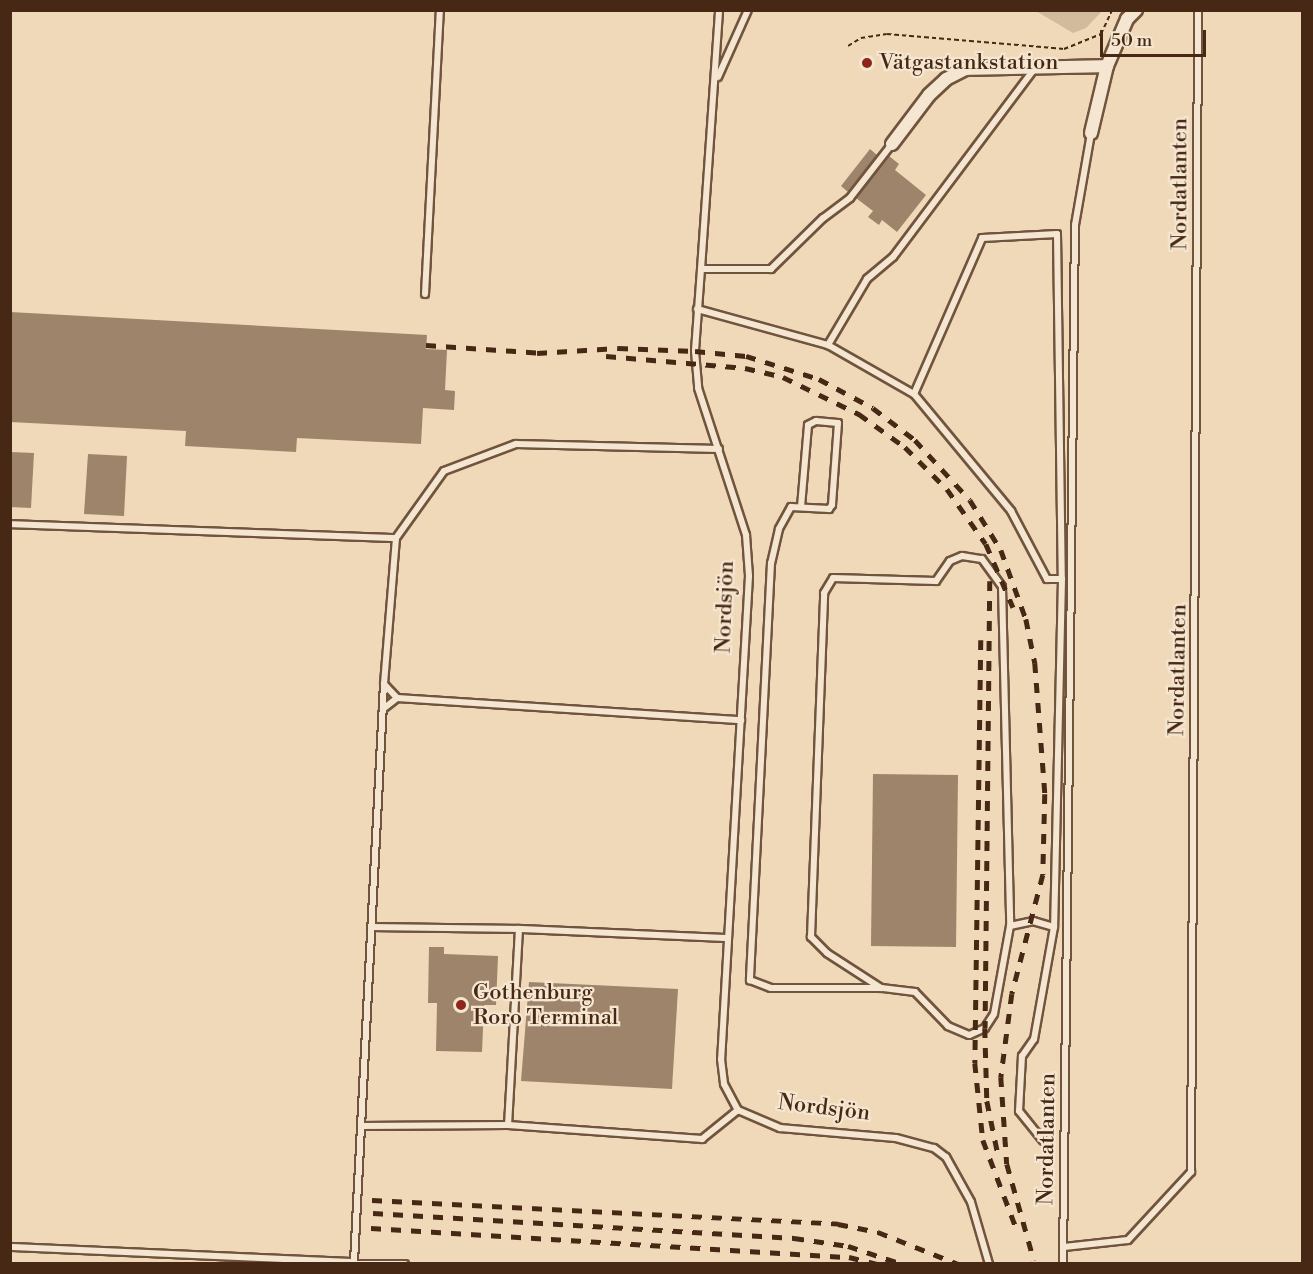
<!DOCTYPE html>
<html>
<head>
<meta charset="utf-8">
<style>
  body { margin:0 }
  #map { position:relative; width:1313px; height:1274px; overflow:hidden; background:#efd9b9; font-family:"Libre Bodoni",serif }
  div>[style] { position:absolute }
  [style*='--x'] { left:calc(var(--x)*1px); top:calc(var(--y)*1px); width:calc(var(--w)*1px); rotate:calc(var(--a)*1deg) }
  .green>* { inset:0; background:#d2bb9d }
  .building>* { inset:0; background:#9e846a }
  .path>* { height:2px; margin-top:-1px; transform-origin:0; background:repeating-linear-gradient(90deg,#472814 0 4.5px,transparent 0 7.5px) }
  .roads { filter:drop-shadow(2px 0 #71543d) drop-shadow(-2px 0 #71543d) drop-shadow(0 2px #71543d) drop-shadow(0 -2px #71543d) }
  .lane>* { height:6px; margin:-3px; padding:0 3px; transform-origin:3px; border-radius:3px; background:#f5e6d2 }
  .street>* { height:12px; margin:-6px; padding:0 6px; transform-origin:6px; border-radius:6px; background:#f5e6d2 }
  .rail>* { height:4.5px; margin-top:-2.25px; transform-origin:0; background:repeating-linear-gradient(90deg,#472814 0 10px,transparent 0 20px) }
  .dots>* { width:16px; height:16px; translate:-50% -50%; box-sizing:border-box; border:3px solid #f5e6d2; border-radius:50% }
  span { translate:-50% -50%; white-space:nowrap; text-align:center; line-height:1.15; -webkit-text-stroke:4.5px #f5e6d2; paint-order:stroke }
  .poi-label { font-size:22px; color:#472814 }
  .left { translate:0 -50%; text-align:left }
  .street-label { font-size:22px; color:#472814 }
  .frame { position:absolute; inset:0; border:12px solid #472814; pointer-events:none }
  .scale { position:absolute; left:1100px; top:30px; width:106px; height:27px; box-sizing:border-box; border:3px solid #472814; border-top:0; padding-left:8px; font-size:18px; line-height:21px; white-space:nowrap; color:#472814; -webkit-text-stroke:4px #f5e6d2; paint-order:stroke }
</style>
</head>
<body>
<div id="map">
  <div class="green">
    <i style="clip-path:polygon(1036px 11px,1102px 11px,1086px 28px,1073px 33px)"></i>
  </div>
  <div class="building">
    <i style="clip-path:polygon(870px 149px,877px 155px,848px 192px,841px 186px)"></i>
    <i style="clip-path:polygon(889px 156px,899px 164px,895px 170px,926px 195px,897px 232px,882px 220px,879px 225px,868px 217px,873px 211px,856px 198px)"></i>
    <i style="clip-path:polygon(10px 312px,427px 335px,426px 349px,447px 350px,445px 390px,455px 391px,454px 410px,423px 408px,421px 444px,297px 438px,296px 452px,185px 446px,186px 431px,10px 422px)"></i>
    <i style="clip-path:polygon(10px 452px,34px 453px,31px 508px,10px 507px)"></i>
    <i style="clip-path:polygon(88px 454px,127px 456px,124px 516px,84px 514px)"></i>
    <i style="clip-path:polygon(873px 774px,958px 775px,956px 947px,871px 946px)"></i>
    <i style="clip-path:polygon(429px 947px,444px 947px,444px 954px,498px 956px,496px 1005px,484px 1005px,482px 1052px,436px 1051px,437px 1003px,428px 1003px)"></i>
    <i style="clip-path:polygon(529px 982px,678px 989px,672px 1089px,521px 1081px)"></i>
  </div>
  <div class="path">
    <i style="--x:848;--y:46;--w:15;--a:-32"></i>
    <i style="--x:861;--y:38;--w:26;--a:-9"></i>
    <i style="--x:887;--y:34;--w:178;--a:4.8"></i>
    <i style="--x:1064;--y:49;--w:40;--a:-22"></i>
    <i style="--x:1101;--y:34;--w:26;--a:-65"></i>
    <i style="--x:1302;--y:268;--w:24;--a:90"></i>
  </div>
  <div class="roads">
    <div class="lane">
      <i style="--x:1035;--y:68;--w:236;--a:126.9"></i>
      <i style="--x:893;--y:257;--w:34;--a:140"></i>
      <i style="--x:867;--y:279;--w:77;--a:120.6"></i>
      <i style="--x:828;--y:345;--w:99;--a:29.7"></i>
      <i style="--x:914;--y:394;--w:170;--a:-66.4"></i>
      <i style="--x:982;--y:238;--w:75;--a:-3.1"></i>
      <i style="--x:1057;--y:234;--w:345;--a:89.2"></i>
      <i style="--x:1062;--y:579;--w:348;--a:91.3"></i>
      <i style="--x:718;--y:77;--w:73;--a:-65.9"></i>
      <i style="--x:892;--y:144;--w:68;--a:127.9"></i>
      <i style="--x:850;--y:198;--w:34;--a:143"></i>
      <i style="--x:823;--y:218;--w:73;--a:135.6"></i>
      <i style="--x:771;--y:269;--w:70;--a:180"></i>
      <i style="--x:701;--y:269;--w:82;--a:94.2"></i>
      <i style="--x:695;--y:351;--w:37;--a:85"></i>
      <i style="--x:698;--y:388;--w:155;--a:71.9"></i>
      <i style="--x:746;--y:535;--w:41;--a:85.8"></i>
      <i style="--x:749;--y:576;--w:484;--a:93.3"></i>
      <i style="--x:721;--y:1059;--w:25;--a:83"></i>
      <i style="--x:724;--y:1084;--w:30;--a:62"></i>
      <i style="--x:738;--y:1110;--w:46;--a:23.2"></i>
      <i style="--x:780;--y:1128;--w:116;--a:4.9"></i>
      <i style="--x:896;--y:1138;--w:39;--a:15"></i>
      <i style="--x:934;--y:1148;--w:15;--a:37"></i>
      <i style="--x:946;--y:1157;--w:51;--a:60.9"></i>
      <i style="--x:971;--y:1202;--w:65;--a:73.8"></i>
      <i style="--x:701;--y:269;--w:260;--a:-86"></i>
      <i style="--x:425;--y:294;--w:284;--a:-87"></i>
      <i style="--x:697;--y:309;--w:136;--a:15.4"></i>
      <i style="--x:914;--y:394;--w:152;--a:50.3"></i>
      <i style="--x:1011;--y:511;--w:77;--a:62.1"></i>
      <i style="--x:1047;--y:579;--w:15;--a:0"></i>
      <i style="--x:801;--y:507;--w:82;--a:-85.1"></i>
      <i style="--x:808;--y:425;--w:9;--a:-27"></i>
      <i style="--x:816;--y:421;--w:22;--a:5"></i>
      <i style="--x:838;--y:423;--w:82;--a:94.2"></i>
      <i style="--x:832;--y:505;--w:5;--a:127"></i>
      <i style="--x:829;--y:509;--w:38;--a:-177"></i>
      <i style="--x:791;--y:507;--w:25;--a:119"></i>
      <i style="--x:779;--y:529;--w:35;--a:103"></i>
      <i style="--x:771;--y:563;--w:418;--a:92.9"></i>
      <i style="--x:750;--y:980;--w:22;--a:21"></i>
      <i style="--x:771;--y:988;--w:109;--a:0"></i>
      <i style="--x:10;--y:524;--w:386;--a:2.1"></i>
      <i style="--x:396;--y:538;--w:146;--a:94.7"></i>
      <i style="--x:384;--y:684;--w:19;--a:47"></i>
      <i style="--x:397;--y:698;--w:345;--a:3.7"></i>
      <i style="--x:396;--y:538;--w:82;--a:-54.4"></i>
      <i style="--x:444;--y:471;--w:77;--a:-20.6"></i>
      <i style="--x:516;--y:444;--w:203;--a:1.4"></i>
      <i style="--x:962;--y:556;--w:20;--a:9"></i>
      <i style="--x:982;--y:559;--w:34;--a:54"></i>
      <i style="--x:1002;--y:587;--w:339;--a:88.6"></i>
      <i style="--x:1010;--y:926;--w:89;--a:100.3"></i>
      <i style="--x:994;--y:1014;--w:17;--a:123"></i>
      <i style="--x:985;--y:1028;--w:17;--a:156"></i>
      <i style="--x:969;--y:1035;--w:23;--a:-157"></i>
      <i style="--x:948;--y:1026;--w:47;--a:-134.1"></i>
      <i style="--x:915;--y:992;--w:34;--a:-173"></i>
      <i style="--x:881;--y:988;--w:64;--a:-147.1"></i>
      <i style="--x:827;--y:953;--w:23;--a:-135"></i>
      <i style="--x:811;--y:937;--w:344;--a:-87.8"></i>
      <i style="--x:824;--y:593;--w:17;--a:-59"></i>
      <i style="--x:833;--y:578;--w:103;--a:1.7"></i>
      <i style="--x:936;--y:581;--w:24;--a:-55"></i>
      <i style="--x:950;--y:561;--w:13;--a:-23"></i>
      <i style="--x:383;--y:709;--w:18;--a:-38"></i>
      <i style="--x:1010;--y:926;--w:24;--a:-12"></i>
      <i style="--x:1033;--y:921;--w:22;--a:16"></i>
      <i style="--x:1054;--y:927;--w:114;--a:100.1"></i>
      <i style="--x:1034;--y:1039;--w:21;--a:125"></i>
      <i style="--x:1022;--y:1056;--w:55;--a:93.1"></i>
      <i style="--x:1019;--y:1111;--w:38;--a:51"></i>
      <i style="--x:373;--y:927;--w:146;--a:0.8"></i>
      <i style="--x:519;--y:929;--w:196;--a:93.2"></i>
      <i style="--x:519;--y:929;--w:209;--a:2.5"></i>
      <i style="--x:361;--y:1126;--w:147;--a:-0.4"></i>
      <i style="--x:508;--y:1125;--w:195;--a:4.1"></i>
      <i style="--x:702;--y:1139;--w:46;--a:-38.9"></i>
      <i style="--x:10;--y:1247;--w:344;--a:2.5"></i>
      <i style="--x:354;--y:1262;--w:579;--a:-87.03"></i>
      <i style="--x:1064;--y:1247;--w:64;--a:-6.2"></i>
      <i style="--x:1128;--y:1240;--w:93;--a:-47.2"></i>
      <i style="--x:1191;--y:1172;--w:1162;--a:-89.65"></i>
      <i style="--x:354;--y:1264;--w:51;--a:0"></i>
      <i style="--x:1063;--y:1264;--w:1039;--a:-89.34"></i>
      <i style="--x:1075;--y:225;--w:93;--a:-80.1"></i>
    </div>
    <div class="street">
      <i style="--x:1091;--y:133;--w:69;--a:-76.6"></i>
      <i style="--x:1107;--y:66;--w:51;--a:-66.9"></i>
      <i style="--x:1127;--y:19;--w:13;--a:-45"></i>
      <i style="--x:892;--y:144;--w:61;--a:-52.9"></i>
      <i style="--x:929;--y:95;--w:23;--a:-43"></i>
      <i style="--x:946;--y:79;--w:22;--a:-27"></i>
      <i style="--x:966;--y:69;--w:141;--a:-1.2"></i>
    </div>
  </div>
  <div class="rail">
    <i style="--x:426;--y:345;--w:117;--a:3.9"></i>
    <i style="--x:537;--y:353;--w:81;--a:-3.5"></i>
    <i style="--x:618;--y:348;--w:77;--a:2.2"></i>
    <i style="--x:695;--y:351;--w:51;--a:5.6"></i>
    <i style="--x:746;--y:356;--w:77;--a:17.5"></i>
    <i style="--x:819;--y:379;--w:61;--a:28.2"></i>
    <i style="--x:873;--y:408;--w:53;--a:37.3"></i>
    <i style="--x:915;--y:440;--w:81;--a:47.5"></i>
    <i style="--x:970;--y:500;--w:59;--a:58.2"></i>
    <i style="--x:1001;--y:550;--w:73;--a:70.1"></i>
    <i style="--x:1026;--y:619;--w:45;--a:78.4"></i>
    <i style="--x:1035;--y:663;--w:131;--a:85.6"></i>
    <i style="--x:1045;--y:794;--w:81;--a:91.4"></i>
    <i style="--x:1043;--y:875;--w:123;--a:104.6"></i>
    <i style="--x:1012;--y:994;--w:84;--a:97.5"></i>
    <i style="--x:1001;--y:1077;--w:87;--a:86.1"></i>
    <i style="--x:1007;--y:1164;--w:100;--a:74.3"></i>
    <i style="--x:606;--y:356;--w:140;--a:4.9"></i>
    <i style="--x:745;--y:368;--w:39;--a:13"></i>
    <i style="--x:783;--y:377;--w:85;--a:26"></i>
    <i style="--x:859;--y:414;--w:57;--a:35.7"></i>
    <i style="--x:905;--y:447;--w:59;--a:45"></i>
    <i style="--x:947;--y:489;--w:67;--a:54.7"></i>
    <i style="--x:986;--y:544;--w:69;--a:66.8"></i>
    <i style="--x:990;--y:581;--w:447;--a:90.6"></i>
    <i style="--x:985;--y:1028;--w:73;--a:88.4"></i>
    <i style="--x:987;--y:1101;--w:59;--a:78.3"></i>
    <i style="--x:981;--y:640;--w:423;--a:90.8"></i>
    <i style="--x:975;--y:1063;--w:77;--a:84.1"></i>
    <i style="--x:983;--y:1140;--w:96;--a:69.3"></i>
    <i style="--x:372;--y:1200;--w:467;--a:2.9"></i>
    <i style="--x:838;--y:1224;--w:41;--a:11.3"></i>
    <i style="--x:878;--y:1232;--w:86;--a:21.8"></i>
    <i style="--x:373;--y:1213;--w:422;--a:3.4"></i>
    <i style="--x:794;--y:1238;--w:55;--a:8.4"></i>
    <i style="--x:848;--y:1246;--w:57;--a:18.4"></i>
    <i style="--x:371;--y:1228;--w:479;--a:3.5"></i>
    <i style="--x:849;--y:1257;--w:29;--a:14"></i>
  </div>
  <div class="dots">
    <i style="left:867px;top:63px;background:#8f2418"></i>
    <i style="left:461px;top:1005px;background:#8f2418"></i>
  </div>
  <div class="poi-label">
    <span class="left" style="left:879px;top:63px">Vätgastankstation</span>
    <span class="left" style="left:473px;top:1005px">Gothenburg<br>Roro Terminal</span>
  </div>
  <div class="street-label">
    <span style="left:1180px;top:184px;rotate:-90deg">Nordatlanten</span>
    <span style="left:725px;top:607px;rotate:-88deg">Nordsjön</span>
    <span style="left:1178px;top:670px;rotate:-89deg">Nordatlanten</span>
    <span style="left:824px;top:1108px;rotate:7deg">Nordsjön</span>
    <span style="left:1047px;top:1139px;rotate:-89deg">Nordatlanten</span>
  </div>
  <div class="frame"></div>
  <div class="scale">50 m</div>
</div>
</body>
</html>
